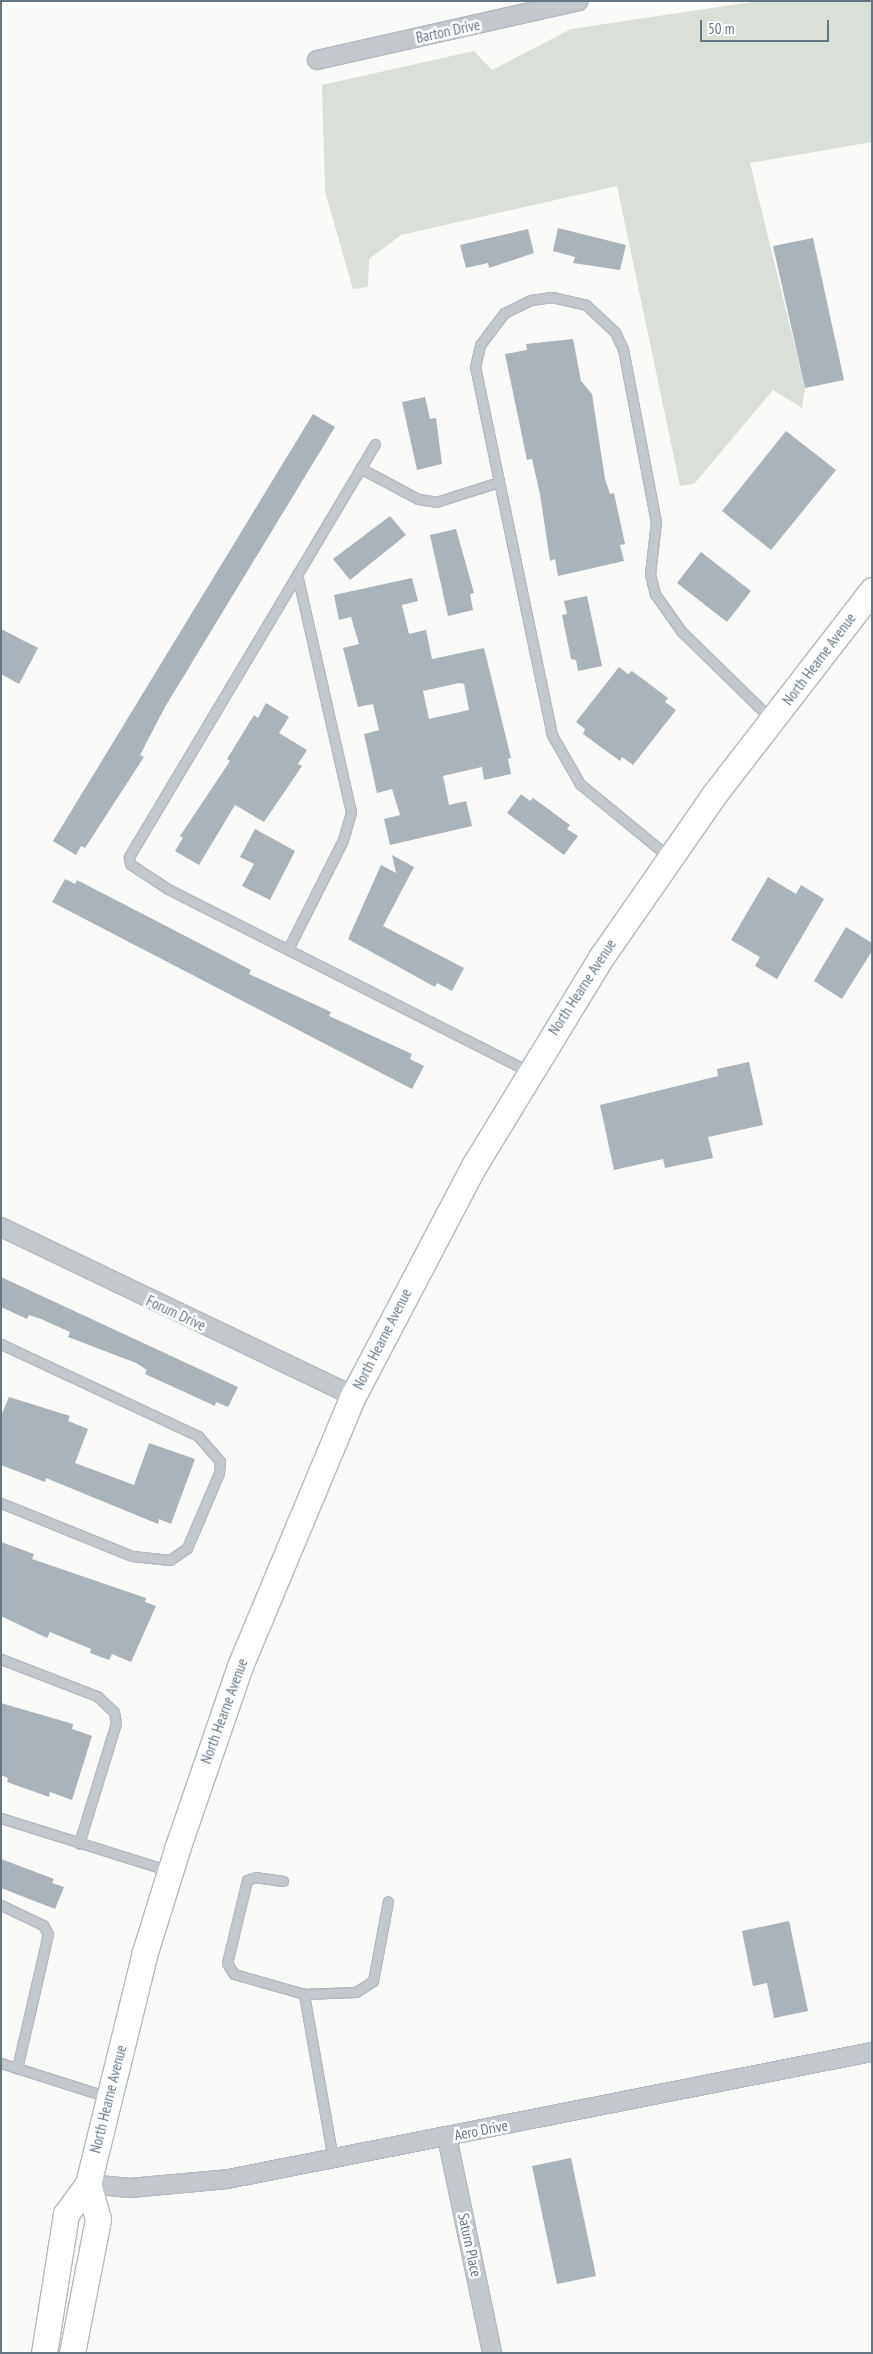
<!DOCTYPE html>
<html>
<head>
<meta charset="utf-8">
<style>
  body { margin:0 }
  #map { position:relative; width:873px; height:2354px; overflow:hidden; background:#fafaf8; font-family:"PT Sans Narrow",sans-serif }
  div>[style] { position:absolute }
  [style*='--x'] { left:calc(var(--x)*1px); top:calc(var(--y)*1px); width:calc(var(--w)*1px); rotate:calc(var(--a)*1deg) }
  .green>* { inset:0; background:#dadfd7 }
  .building>* { inset:0; background:#aab3b9 }
  .roads { filter:drop-shadow(1px 0 #b3babf) drop-shadow(-1px 0 #b3babf) drop-shadow(0 1px #b3babf) drop-shadow(0 -1px #b3babf) }
  .lane>* { height:9px; margin:-4.5px; padding:0 4.5px; transform-origin:4.5px; border-radius:4.5px; background:#c3c8cc }
  .street>* { height:18px; margin:-9px; padding:0 9px; transform-origin:9px; border-radius:9px; background:#c3c8cc }
  .secondary>* { height:25px; margin:-12.5px; padding:0 12.5px; transform-origin:12.5px; border-radius:12.5px; background:#fff }
  span { translate:-50% -50%; white-space:nowrap; text-align:center; line-height:1.15; -webkit-text-stroke:5px #fff; paint-order:stroke }
  .street-label { font-size:15px; color:#657683 }
  .frame { position:absolute; inset:0; border:2px solid #657683; pointer-events:none }
  .scale { position:absolute; left:700px; top:20px; width:129px; height:22px; box-sizing:border-box; border:2px solid #657683; border-top:0; padding-left:6px; font-size:15px; line-height:18px; white-space:nowrap; color:#657683; -webkit-text-stroke:4px #fff; paint-order:stroke }
</style>
</head>
<body>
<div id="map">
  <div class="green">
    <i style="clip-path:polygon(758px 1px,872px 1px,872px 142px,750px 163px,805px 388px,802px 408px,773px 390px,694px 484px,680px 486px,617px 186px,401px 235px,369px 259px,368px 287px,353px 289px,325px 191px,322px 85px,474px 51px,492px 70px,571px 29px)"></i>
  </div>
  <div class="building">
    <i style="clip-path:polygon(558px 228px,626px 245px,620px 270px,573px 263px,575px 257px,553px 251px)"></i>
    <i style="clip-path:polygon(528px 229px,534px 253px,489px 268px,488px 263px,466px 268px,460px 245px)"></i>
    <i style="clip-path:polygon(813px 238px,844px 380px,805px 388px,773px 246px)"></i>
    <i style="clip-path:polygon(573px 339px,581px 381px,592px 394px,605px 479px,610px 494px,614px 493px,625px 544px,620px 545px,624px 561px,558px 576px,555px 559px,550px 561px,540px 494px,532px 459px,527px 460px,505px 354px,527px 350px,526px 344px)"></i>
    <i style="clip-path:polygon(425px 397px,430px 419px,436px 418px,442px 464px,417px 470px,402px 402px)"></i>
    <i style="clip-path:polygon(313px 414px,335px 427px,165px 707px,140px 755px,144px 757px,85px 848px,81px 846px,76px 855px,53px 841px)"></i>
    <i style="clip-path:polygon(786px 431px,836px 470px,771px 550px,722px 511px)"></i>
    <i style="clip-path:polygon(390px 516px,406px 535px,350px 580px,333px 559px)"></i>
    <i style="clip-path:polygon(456px 529px,474px 593px,470px 594px,473px 610px,448px 616px,430px 535px)"></i>
    <i style="clip-path:polygon(701px 552px,751px 591px,727px 622px,677px 583px)"></i>
    <i style="clip-path:polygon(evenodd,412px 578px,418px 601px,402px 605px,409px 634px,426px 630px,432px 659px,484px 648px,511px 758px,508px 759px,511px 774px,484px 780px,482px 767px,443px 776px,449px 805px,466px 801px,472px 826px,390px 845px,384px 819px,400px 815px,392px 789px,377px 793px,364px 734px,379px 730px,373px 704px,358px 707px,343px 648px,359px 644px,351px 617px,339px 620px,334px 595px,412px 578px,459px 683px,464px 684px,469px 710px,429px 719px,423px 691px,459px 683px)"></i>
    <i style="clip-path:polygon(587px 596px,602px 666px,578px 671px,576px 660px,571px 659px,562px 615px,567px 614px,564px 601px)"></i>
    <i style="clip-path:polygon(1px 629px,38px 648px,19px 684px,1px 674px)"></i>
    <i style="clip-path:polygon(619px 667px,628px 674px,632px 671px,668px 698px,665px 702px,676px 710px,633px 765px,622px 757px,620px 761px,583px 734px,585px 729px,576px 722px)"></i>
    <i style="clip-path:polygon(266px 703px,289px 717px,279px 733px,307px 750px,298px 764px,302px 766px,264px 822px,235px 805px,199px 865px,175px 851px,183px 838px,180px 836px,230px 761px,227px 759px,254px 715px,258px 718px)"></i>
    <i style="clip-path:polygon(521px 794px,530px 801px,533px 798px,570px 825px,567px 829px,578px 836px,564px 855px,507px 813px)"></i>
    <i style="clip-path:polygon(255px 829px,295px 851px,270px 900px,242px 886px,254px 864px,240px 857px)"></i>
    <i style="clip-path:polygon(392px 855px,414px 867px,383px 926px,464px 968px,452px 991px,437px 983px,435px 987px,348px 939px,381px 865px,396px 873px)"></i>
    <i style="clip-path:polygon(768px 877px,796px 894px,801px 885px,824px 899px,777px 979px,755px 966px,760px 957px,731px 940px)"></i>
    <i style="clip-path:polygon(65px 879px,75px 884px,77px 880px,251px 970px,249px 974px,331px 1012px,329px 1016px,412px 1054px,410px 1059px,424px 1066px,412px 1089px,52px 902px)"></i>
    <i style="clip-path:polygon(846px 927px,872px 943px,872px 951px,842px 999px,814px 981px)"></i>
    <i style="clip-path:polygon(749px 1062px,763px 1125px,708px 1137px,713px 1158px,665px 1168px,663px 1159px,614px 1170px,600px 1105px,718px 1076px,717px 1069px)"></i>
    <i style="clip-path:polygon(1px 1277px,238px 1387px,228px 1407px,216px 1402px,215px 1406px,145px 1374px,147px 1370px,136px 1363px,68px 1337px,70px 1332px,41px 1319px,29px 1315px,27px 1319px,1px 1307px)"></i>
    <i style="clip-path:polygon(9px 1397px,70px 1416px,68px 1421px,88px 1429px,75px 1463px,134px 1485px,149px 1443px,195px 1459px,171px 1524px,159px 1519px,158px 1524px,46px 1478px,45px 1482px,1px 1465px,1px 1416px)"></i>
    <i style="clip-path:polygon(1px 1542px,34px 1554px,32px 1559px,146px 1598px,145px 1602px,156px 1606px,131px 1662px,112px 1654px,109px 1660px,90px 1653px,91px 1649px,50px 1632px,47px 1638px,1px 1616px)"></i>
    <i style="clip-path:polygon(1px 1703px,73px 1724px,72px 1729px,92px 1736px,72px 1800px,50px 1792px,49px 1797px,7px 1782px,8px 1778px,1px 1775px)"></i>
    <i style="clip-path:polygon(1px 1859px,54px 1879px,52px 1883px,64px 1887px,55px 1909px,1px 1888px)"></i>
    <i style="clip-path:polygon(789px 1921px,808px 2011px,774px 2018px,767px 1983px,753px 1986px,742px 1931px)"></i>
    <i style="clip-path:polygon(571px 2158px,596px 2276px,557px 2284px,532px 2166px)"></i>
  </div>
  <div class="roads">
    <div class="lane">
      <i style="--x:375;--y:444;--w:481;--a:120.8"></i>
      <i style="--x:129;--y:857;--w:7;--a:82"></i>
      <i style="--x:130;--y:864;--w:45;--a:33.3"></i>
      <i style="--x:168;--y:889;--w:404;--a:26.8"></i>
      <i style="--x:360;--y:468;--w:66;--a:28.1"></i>
      <i style="--x:418;--y:499;--w:18;--a:9"></i>
      <i style="--x:436;--y:502;--w:66;--a:-17.6"></i>
      <i style="--x:669;--y:857;--w:115;--a:-140.6"></i>
      <i style="--x:580;--y:784;--w:56;--a:-119.7"></i>
      <i style="--x:552;--y:735;--w:376;--a:-101.8"></i>
      <i style="--x:475;--y:367;--w:23;--a:-77"></i>
      <i style="--x:480;--y:345;--w:40;--a:-53"></i>
      <i style="--x:504;--y:313;--w:30;--a:-26"></i>
      <i style="--x:531;--y:300;--w:21;--a:-8"></i>
      <i style="--x:552;--y:297;--w:35;--a:13"></i>
      <i style="--x:586;--y:305;--w:40;--a:43"></i>
      <i style="--x:615;--y:332;--w:19;--a:65"></i>
      <i style="--x:623;--y:349;--w:176;--a:79.2"></i>
      <i style="--x:656;--y:522;--w:52;--a:96.6"></i>
      <i style="--x:650;--y:574;--w:21;--a:76"></i>
      <i style="--x:655;--y:594;--w:47;--a:54.6"></i>
      <i style="--x:682;--y:632;--w:123;--a:44.3"></i>
      <i style="--x:288;--y:949;--w:122;--a:-63.2"></i>
      <i style="--x:343;--y:840;--w:29;--a:-74"></i>
      <i style="--x:351;--y:812;--w:244;--a:-102.8"></i>
      <i style="--x:1;--y:1344;--w:217;--a:25"></i>
      <i style="--x:198;--y:1436;--w:33;--a:49"></i>
      <i style="--x:220;--y:1461;--w:12;--a:95"></i>
      <i style="--x:219;--y:1473;--w:82;--a:113.1"></i>
      <i style="--x:187;--y:1548;--w:21;--a:145"></i>
      <i style="--x:170;--y:1560;--w:38;--a:-174"></i>
      <i style="--x:132;--y:1556;--w:141;--a:-158"></i>
      <i style="--x:1;--y:1659;--w:103;--a:21.1"></i>
      <i style="--x:97;--y:1696;--w:23;--a:43"></i>
      <i style="--x:114;--y:1712;--w:11;--a:80"></i>
      <i style="--x:116;--y:1723;--w:126;--a:107.1"></i>
      <i style="--x:1;--y:1818;--w:177;--a:17.4"></i>
      <i style="--x:283;--y:1881;--w:27;--a:-172"></i>
      <i style="--x:256;--y:1877;--w:9;--a:162"></i>
      <i style="--x:247;--y:1880;--w:85;--a:103.5"></i>
      <i style="--x:227;--y:1963;--w:13;--a:58"></i>
      <i style="--x:234;--y:1974;--w:73;--a:15.9"></i>
      <i style="--x:1;--y:1905;--w:47;--a:25.5"></i>
      <i style="--x:43;--y:1925;--w:10;--a:61"></i>
      <i style="--x:48;--y:1934;--w:138;--a:103"></i>
      <i style="--x:1;--y:2063;--w:112;--a:17.6"></i>
      <i style="--x:333;--y:2159;--w:168;--a:-100"></i>
      <i style="--x:304;--y:1994;--w:52;--a:-2.2"></i>
      <i style="--x:356;--y:1992;--w:20;--a:-33"></i>
      <i style="--x:373;--y:1981;--w:81;--a:-79.4"></i>
    </div>
    <div class="street">
      <i style="--x:317;--y:60;--w:268;--a:-12.7"></i>
      <i style="--x:1;--y:1227;--w:390;--a:25.6"></i>
      <i style="--x:447;--y:2137;--w:221;--a:78.2"></i>
      <i style="--x:88;--y:2184;--w:42;--a:5.4"></i>
      <i style="--x:130;--y:2188;--w:98;--a:-5.2"></i>
      <i style="--x:228;--y:2179;--w:656;--a:-11.16"></i>
    </div>
    <div class="secondary">
      <i style="--x:44;--y:2353;--w:141;--a:-81"></i>
      <i style="--x:66;--y:2214;--w:37;--a:-54"></i>
      <i style="--x:88;--y:2184;--w:239;--a:-76.2"></i>
      <i style="--x:145;--y:1952;--w:108;--a:-72.7"></i>
      <i style="--x:177;--y:1849;--w:194;--a:-71"></i>
      <i style="--x:240;--y:1666;--w:293;--a:-67.3"></i>
      <i style="--x:353;--y:1396;--w:262;--a:-62.3"></i>
      <i style="--x:475;--y:1164;--w:244;--a:-58.6"></i>
      <i style="--x:602;--y:956;--w:195;--a:-55.2"></i>
      <i style="--x:713;--y:796;--w:260;--a:-52.3"></i>
      <i style="--x:72;--y:2353;--w:136;--a:-79"></i>
      <i style="--x:98;--y:2219;--w:36;--a:-106"></i>
    </div>
  </div>
  <div class="street-label">
    <span style="left:448px;top:31px;rotate:-12deg">Barton Drive</span>
    <span style="left:819px;top:659px;rotate:-53deg">North Hearne Avenue</span>
    <span style="left:582px;top:987px;rotate:-57deg">North Hearne Avenue</span>
    <span style="left:176px;top:1313px;rotate:25deg">Forum Drive</span>
    <span style="left:382px;top:1339px;rotate:-63deg">North Hearne Avenue</span>
    <span style="left:224px;top:1711px;rotate:-70deg">North Hearne Avenue</span>
    <span style="left:108px;top:2099px;rotate:-76deg">North Hearne Avenue</span>
    <span style="left:481px;top:2130px;rotate:-11deg">Aero Drive</span>
    <span style="left:470px;top:2245px;rotate:78deg">Saturn Place</span>
  </div>
  <div class="frame"></div>
  <div class="scale">50 m</div>
</div>
</body>
</html>
